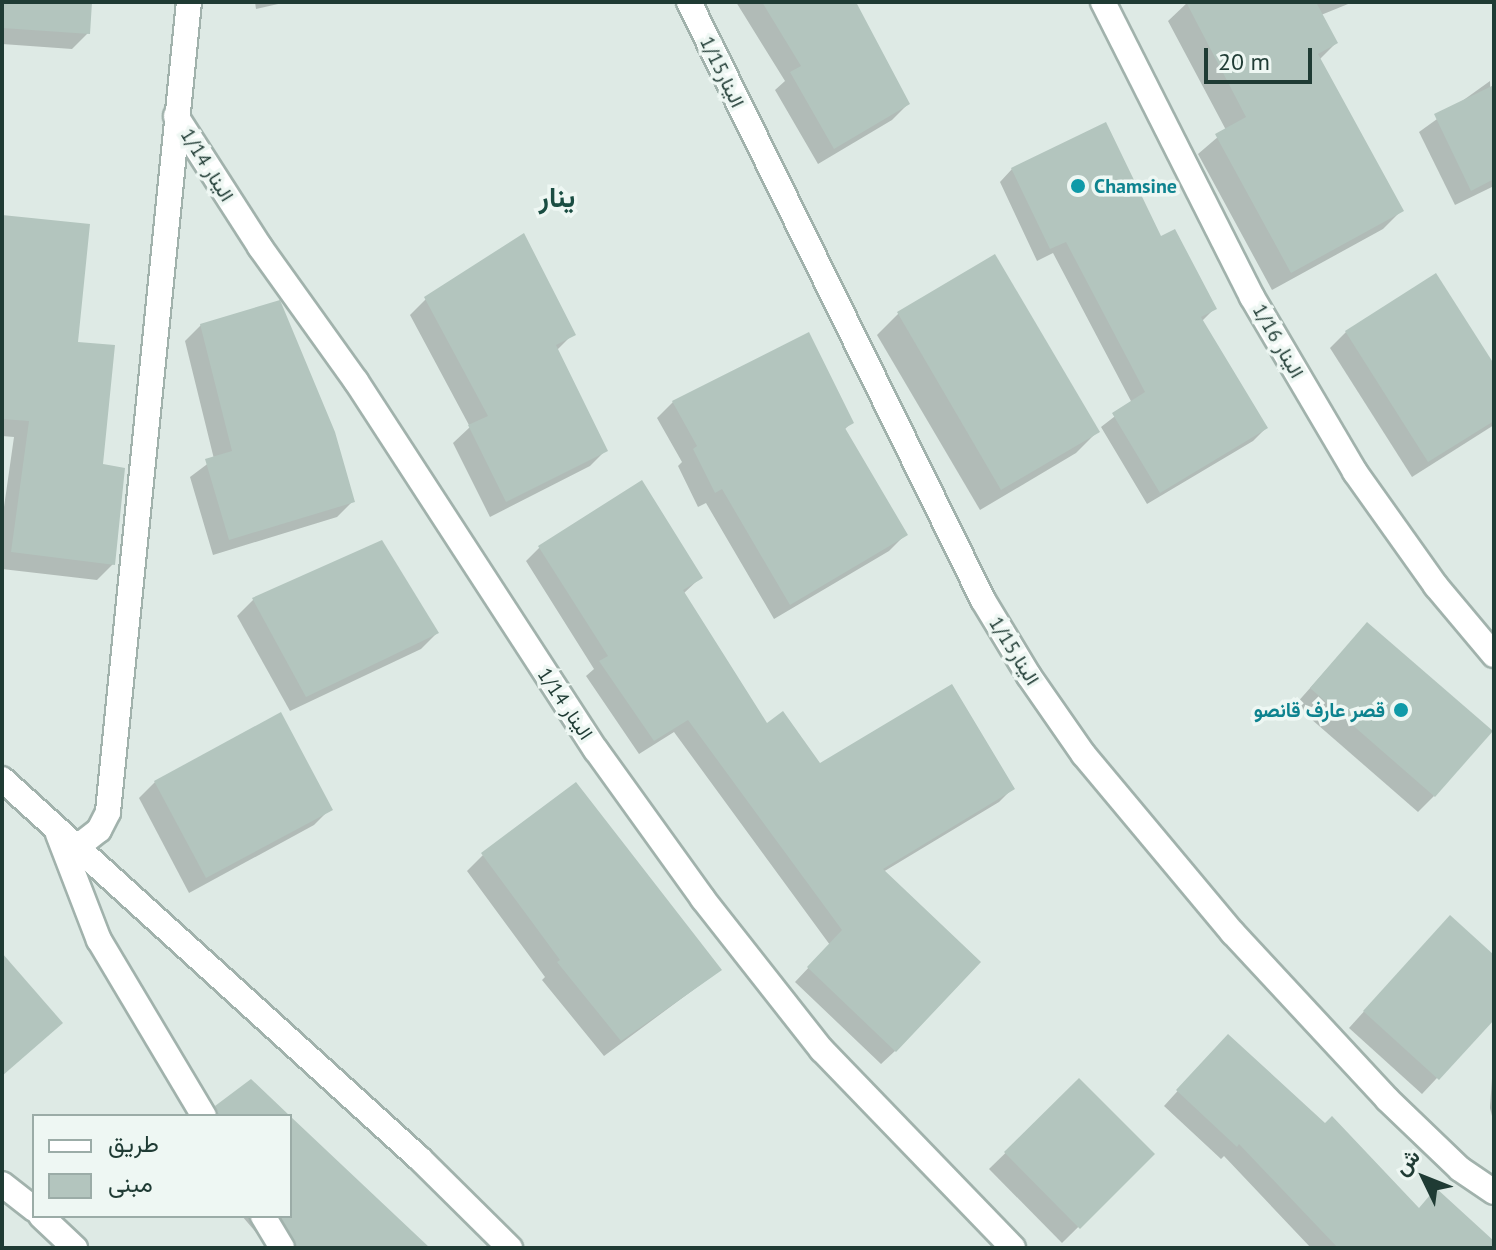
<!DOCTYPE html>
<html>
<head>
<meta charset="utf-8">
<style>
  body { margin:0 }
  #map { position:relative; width:1496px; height:1250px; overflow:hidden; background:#deeae5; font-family:"PT Sans",Vazirmatn,sans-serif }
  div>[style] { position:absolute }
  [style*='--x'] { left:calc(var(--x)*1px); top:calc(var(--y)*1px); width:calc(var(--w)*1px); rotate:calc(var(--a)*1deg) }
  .shadow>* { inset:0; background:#0003 }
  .building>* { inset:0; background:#b3c5be }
  .roads { filter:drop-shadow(2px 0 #a1b2ac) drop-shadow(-2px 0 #a1b2ac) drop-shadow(0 2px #a1b2ac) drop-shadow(0 -2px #a1b2ac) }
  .minor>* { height:24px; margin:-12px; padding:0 12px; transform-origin:12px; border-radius:12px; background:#fff }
  .secondary>* { height:24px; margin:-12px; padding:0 12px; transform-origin:12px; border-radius:12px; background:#fff }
  .dots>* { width:22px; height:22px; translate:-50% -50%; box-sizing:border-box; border:4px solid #eef7f3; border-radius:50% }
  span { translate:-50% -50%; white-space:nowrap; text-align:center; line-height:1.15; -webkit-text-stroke:7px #eef7f3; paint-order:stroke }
  .street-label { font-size:20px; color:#1f3b34 }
  .culture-label { font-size:20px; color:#0d838f; font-weight:700 }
  .left { translate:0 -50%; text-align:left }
  .right { translate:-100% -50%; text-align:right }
  .district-label { font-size:28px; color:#1a4d42; font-weight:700 }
  .frame { position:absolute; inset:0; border:4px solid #1f3b34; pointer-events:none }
  .legend { position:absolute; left:32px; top:1114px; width:260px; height:104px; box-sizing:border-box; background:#eef7f3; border:2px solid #9baca7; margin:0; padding:10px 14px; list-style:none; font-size:24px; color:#1f3b34 }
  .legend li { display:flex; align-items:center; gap:16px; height:40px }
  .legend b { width:40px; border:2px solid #9baca7 }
  .north { position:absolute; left:1384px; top:1138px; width:80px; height:80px; -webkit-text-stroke:6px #eef7f3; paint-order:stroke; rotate:313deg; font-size:22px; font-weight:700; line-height:32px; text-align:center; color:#1f3b34 }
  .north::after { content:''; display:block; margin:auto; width:28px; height:36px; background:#1f3b34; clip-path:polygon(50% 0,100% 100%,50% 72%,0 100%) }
  .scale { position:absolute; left:1204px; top:48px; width:108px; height:36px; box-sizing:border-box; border:4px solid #1f3b34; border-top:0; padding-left:10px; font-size:24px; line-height:28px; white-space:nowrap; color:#1f3b34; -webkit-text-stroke:6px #eef7f3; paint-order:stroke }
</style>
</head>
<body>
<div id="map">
  <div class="shadow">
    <i style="clip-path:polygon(2px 2px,90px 2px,88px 33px,72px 49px,2px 44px)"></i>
    <i style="clip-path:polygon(255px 2px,287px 2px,256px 9px)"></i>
    <i style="clip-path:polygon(736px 2px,854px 2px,908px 104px,892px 120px,818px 164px,775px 90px,785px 81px)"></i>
    <i style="clip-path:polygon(1188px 2px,1353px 2px,1321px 15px,1336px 43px,1319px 60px,1401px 211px,1383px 229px,1272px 290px,1198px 154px,1226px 130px,1168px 21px)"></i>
    <i style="clip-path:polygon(1490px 81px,1494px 186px,1455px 205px,1419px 132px)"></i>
    <i style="clip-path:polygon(1012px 169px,1215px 308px,1201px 322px,1266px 428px,1253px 441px,1147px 504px,1101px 427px,1132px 403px,1053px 253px,1037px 261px,1000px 182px)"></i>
    <i style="clip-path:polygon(2px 217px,76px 344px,101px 466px,113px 564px,97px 580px,2px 569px,2px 521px,14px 437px,2px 436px)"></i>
    <i style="clip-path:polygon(994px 257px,1097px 432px,1076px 453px,980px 510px,877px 335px,898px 314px)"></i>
    <i style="clip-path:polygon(426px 299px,573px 334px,557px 350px,606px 450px,590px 466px,490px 517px,453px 443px,470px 427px,410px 315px)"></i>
    <i style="clip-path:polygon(201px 325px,353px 501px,337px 517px,213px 555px,190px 477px,214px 459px,185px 341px)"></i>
    <i style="clip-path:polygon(1346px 332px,1494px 368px,1494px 425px,1412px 477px,1330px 348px)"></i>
    <i style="clip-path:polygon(673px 402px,851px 423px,844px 430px,905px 535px,889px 551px,774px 619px,706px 503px,698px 507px,678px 466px,682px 462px,657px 418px)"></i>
    <i style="clip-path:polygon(381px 542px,437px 633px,421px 649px,290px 711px,237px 616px,253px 600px)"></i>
    <i style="clip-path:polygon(540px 547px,700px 578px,683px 594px,767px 725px,820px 766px,1013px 788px,999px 802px,883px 872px,895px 1051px,881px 1064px,795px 982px,830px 945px,674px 732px,639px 754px,586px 676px,594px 669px,526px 561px)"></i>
    <i style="clip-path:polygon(1367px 624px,1434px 796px,1418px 812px,1295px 705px)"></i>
    <i style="clip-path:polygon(155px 782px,330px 809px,314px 825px,189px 893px,139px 798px)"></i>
    <i style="clip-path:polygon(483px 855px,720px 970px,604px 1056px,542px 980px,545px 977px,467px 871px)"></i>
    <i style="clip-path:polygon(1434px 934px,1494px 958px,1494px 1017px,1422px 1094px,1349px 1028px)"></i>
    <i style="clip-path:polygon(1494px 1049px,1494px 1124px,1490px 1108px)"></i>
    <i style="clip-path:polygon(1214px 1051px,1418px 1210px,1494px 1246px,1311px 1248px,1224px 1156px,1221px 1159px,1164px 1106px)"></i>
    <i style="clip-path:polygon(1079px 1081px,1152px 1154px,1062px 1243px,989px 1169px)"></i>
    <i style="clip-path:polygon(290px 1118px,427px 1248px,269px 1248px,242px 1216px,290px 1216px)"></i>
  </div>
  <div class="building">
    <i style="clip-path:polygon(2px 2px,92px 2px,90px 34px,2px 28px)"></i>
    <i style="clip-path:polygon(762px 2px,856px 2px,910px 104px,834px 149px,790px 72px,801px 66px)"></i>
    <i style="clip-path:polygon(1186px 2px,1316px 2px,1338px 43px,1318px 54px,1404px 211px,1291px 273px,1215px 134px,1246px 117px)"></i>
    <i style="clip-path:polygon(1494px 85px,1494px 179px,1471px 191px,1434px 114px)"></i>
    <i style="clip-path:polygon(1106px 122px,1161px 236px,1175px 229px,1217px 309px,1201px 317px,1268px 428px,1160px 493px,1112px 413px,1145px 392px,1066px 242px,1050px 249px,1011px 168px)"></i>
    <i style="clip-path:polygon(2px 215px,90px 224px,78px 342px,115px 345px,103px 464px,125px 468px,115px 565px,11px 552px,29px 421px,2px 419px)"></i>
    <i style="clip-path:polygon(524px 233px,576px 335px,556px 345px,608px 451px,506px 502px,468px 425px,488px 416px,424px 297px)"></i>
    <i style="clip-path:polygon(995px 254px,1100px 432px,1001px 490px,897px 312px)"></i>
    <i style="clip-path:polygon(1436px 273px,1494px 364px,1494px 421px,1428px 462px,1345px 331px)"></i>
    <i style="clip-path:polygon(280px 300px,335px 432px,355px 502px,229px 540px,205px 459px,232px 451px,200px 324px)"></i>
    <i style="clip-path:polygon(809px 332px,854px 423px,845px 428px,908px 535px,790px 605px,722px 489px,715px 493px,693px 449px,697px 446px,672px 401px)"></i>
    <i style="clip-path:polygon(642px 480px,703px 578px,683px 590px,767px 723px,783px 711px,820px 763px,952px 684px,1015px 789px,883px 869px,981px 962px,896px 1052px,807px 967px,842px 930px,688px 720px,654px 741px,599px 661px,608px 656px,538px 546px)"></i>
    <i style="clip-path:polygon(382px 540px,439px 633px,306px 697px,252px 598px)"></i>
    <i style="clip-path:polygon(1367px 622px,1493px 731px,1435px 797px,1310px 688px)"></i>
    <i style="clip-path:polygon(281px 712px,333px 810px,206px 878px,154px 781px)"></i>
    <i style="clip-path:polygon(576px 782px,722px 970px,621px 1041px,557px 962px,560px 960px,481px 853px)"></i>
    <i style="clip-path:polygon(1450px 915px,1494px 955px,1494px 1020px,1439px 1080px,1363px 1011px)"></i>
    <i style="clip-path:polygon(2px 953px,63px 1023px,2px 1076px)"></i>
    <i style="clip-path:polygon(1228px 1034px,1325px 1123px,1332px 1116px,1419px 1208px,1436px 1188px,1494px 1241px,1494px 1248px,1338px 1248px,1239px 1144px,1237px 1147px,1176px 1090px)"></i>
    <i style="clip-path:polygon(1079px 1078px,1155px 1154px,1080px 1229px,1004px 1152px)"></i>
    <i style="clip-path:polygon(251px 1079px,290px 1116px,430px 1248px,297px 1248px,280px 1216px,290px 1216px,290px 1116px,219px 1116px,215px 1106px)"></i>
  </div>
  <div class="roads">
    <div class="minor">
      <i style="--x:689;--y:2;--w:666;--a:63.82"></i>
      <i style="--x:983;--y:600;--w:89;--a:58.8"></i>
      <i style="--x:1029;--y:676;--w:96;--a:55.2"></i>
      <i style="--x:1084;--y:755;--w:232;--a:50.1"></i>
      <i style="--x:1233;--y:933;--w:226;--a:47.1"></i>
      <i style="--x:1387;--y:1099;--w:101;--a:43.8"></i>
      <i style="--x:1460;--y:1169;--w:41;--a:34.1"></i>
      <i style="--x:1103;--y:2;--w:330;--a:63.2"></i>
      <i style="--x:1252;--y:297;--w:203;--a:59.5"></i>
      <i style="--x:1355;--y:472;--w:140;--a:54.6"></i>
      <i style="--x:1436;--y:586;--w:90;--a:50"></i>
      <i style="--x:176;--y:116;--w:156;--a:57.3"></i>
      <i style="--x:260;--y:247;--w:165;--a:54.4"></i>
      <i style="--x:356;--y:381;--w:440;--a:57"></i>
      <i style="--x:596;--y:750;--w:183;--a:54.3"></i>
      <i style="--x:703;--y:899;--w:192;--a:51.8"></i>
      <i style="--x:822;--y:1050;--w:275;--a:46"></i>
      <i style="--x:58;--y:834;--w:114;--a:68.9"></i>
      <i style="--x:99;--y:940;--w:205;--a:59.2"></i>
      <i style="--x:76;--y:848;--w:29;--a:-38"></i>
      <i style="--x:99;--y:830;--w:20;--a:-63"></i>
      <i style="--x:108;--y:812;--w:814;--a:-84.29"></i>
      <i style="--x:2;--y:1184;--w:41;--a:38"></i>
      <i style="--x:41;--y:1216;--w:47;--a:43.3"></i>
      <i style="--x:263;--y:1216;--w:37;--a:59"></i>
    </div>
    <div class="secondary">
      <i style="--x:2;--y:779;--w:565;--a:42.27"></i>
      <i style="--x:420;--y:1159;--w:127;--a:44.7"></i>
    </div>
  </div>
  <div class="dots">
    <i style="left:1078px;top:186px;background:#0f9aa8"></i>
    <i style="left:1401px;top:710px;background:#0f9aa8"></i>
  </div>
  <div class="street-label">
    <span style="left:722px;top:72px;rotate:64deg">الينار1/15</span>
    <span style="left:207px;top:165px;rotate:58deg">الينار 1/14</span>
    <span style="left:1278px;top:341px;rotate:60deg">الينار 1/16</span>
    <span style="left:1014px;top:651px;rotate:58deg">الينار1/15</span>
    <span style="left:565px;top:704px;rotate:56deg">الينار 1/14</span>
  </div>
  <div class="culture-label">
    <span class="left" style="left:1094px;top:186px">Chamsine</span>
    <span class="right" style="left:1385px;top:710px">قصر عارف قانصو</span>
  </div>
  <div class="district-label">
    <span style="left:557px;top:197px">ينار</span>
  </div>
  <div class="frame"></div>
  <ul class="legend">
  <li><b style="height:10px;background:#fff"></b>طريق</li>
  <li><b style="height:22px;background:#b3c5be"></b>مبنى</li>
  </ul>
  <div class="north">ش</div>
  <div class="scale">20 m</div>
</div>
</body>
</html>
